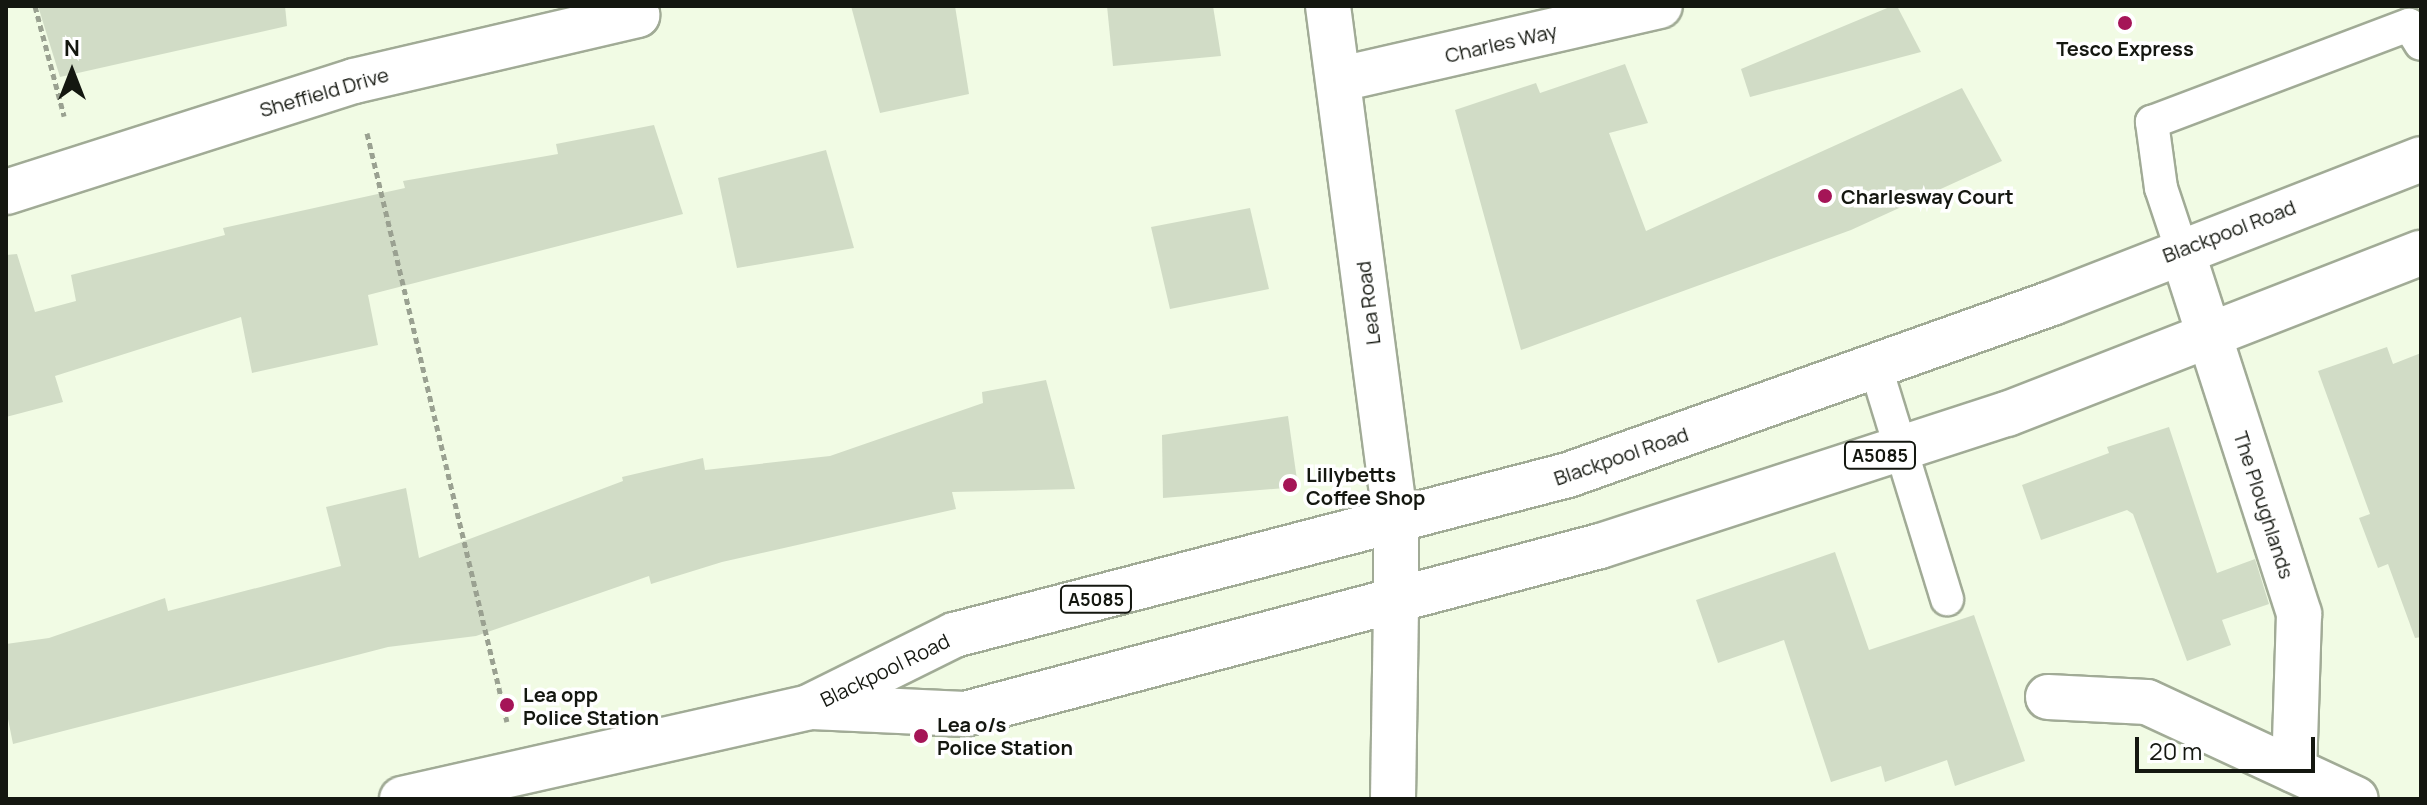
<!DOCTYPE html>
<html>
<head>
<meta charset="utf-8">
<style>
  body { margin:0 }
  #map { position:relative; width:2427px; height:805px; overflow:hidden; background:#f1fbe4; font-family:Manrope,sans-serif }
  div>[style] { position:absolute }
  [style*='--x'] { left:calc(var(--x)*1px); top:calc(var(--y)*1px); width:calc(var(--w)*1px); rotate:calc(var(--a)*1deg) }
  .building>* { inset:0; background:#d1dcc6 }
  .path>* { height:5px; margin-top:-2.5px; transform-origin:0; background:repeating-linear-gradient(90deg,#9aa191 0 6px,transparent 0 10px) }
  .roads { filter:drop-shadow(2px 0 #a1ab96) drop-shadow(-2px 0 #a1ab96) drop-shadow(0 2px #a1ab96) drop-shadow(0 -2px #a1ab96) }
  .lane>* { height:32px; margin:-16px; padding:0 16px; transform-origin:16px; border-radius:16px; background:#fff }
  .street>* { height:44px; margin:-22px; padding:0 22px; transform-origin:22px; border-radius:22px; background:#fff }
  .secondary>* { height:44px; margin:-22px; padding:0 22px; transform-origin:22px; border-radius:22px; background:#fff }
  .highway>* { height:44px; margin:-22px; padding:0 22px; transform-origin:22px; border-radius:22px; background:#fff }
  .dots>* { width:22px; height:22px; translate:-50% -50%; box-sizing:border-box; border:4px solid #fff; border-radius:50% }
  span { translate:-50% -50%; white-space:nowrap; text-align:center; line-height:1.15; -webkit-text-stroke:7px #fff; paint-order:stroke }
  .shield-label span { padding:2px 6px; background:#fff; border:2px solid; border-radius:6px; -webkit-text-stroke-width:0 }
  .shield-label { font-size:18px; color:#141710; font-weight:700 }
  .street-label { font-size:20px; color:#141710 }
  .poi-label { font-size:20px; color:#141710; font-weight:700 }
  .left { translate:0 -50%; text-align:left }
  .frame { position:absolute; inset:0; border:8px solid #141710; pointer-events:none }
  .north { position:absolute; left:32px; top:32px; width:80px; height:80px; -webkit-text-stroke:6px #fff; paint-order:stroke; rotate:0deg; font-size:22px; font-weight:700; line-height:32px; text-align:center; color:#141710 }
  .north::after { content:''; display:block; margin:auto; width:28px; height:36px; background:#141710; clip-path:polygon(50% 0,100% 100%,50% 72%,0 100%) }
  .scale { position:absolute; left:2135px; top:737px; width:180px; height:36px; box-sizing:border-box; border:4px solid #141710; border-top:0; padding-left:10px; font-size:24px; line-height:28px; white-space:nowrap; color:#141710; -webkit-text-stroke:6px #fff; paint-order:stroke }
</style>
</head>
<body>
<div id="map">
  <div class="building">
    <i style="clip-path:polygon(38px 6px,285px 6px,287px 26px,60px 77px)"></i>
    <i style="clip-path:polygon(851px 6px,955px 6px,969px 94px,880px 113px)"></i>
    <i style="clip-path:polygon(1107px 6px,1213px 6px,1221px 56px,1113px 66px)"></i>
    <i style="clip-path:polygon(1892px 6px,1897px 6px,1921px 52px,1750px 97px,1741px 69px)"></i>
    <i style="clip-path:polygon(1625px 64px,1648px 123px,1609px 133px,1646px 231px,1962px 88px,2002px 161px,1851px 230px,1521px 350px,1455px 110px,1536px 83px,1540px 93px)"></i>
    <i style="clip-path:polygon(654px 125px,683px 214px,368px 295px,378px 345px,252px 373px,241px 317px,55px 376px,63px 402px,6px 417px,6px 255px,17px 254px,35px 312px,76px 301px,71px 275px,225px 235px,223px 228px,405px 188px,403px 181px,558px 154px,556px 144px)"></i>
    <i style="clip-path:polygon(826px 150px,854px 248px,737px 268px,718px 178px)"></i>
    <i style="clip-path:polygon(1250px 208px,1269px 289px,1170px 309px,1151px 227px)"></i>
    <i style="clip-path:polygon(2387px 347px,2393px 364px,2421px 353px,2421px 637px,2415px 638px,2388px 564px,2378px 568px,2359px 518px,2370px 514px,2318px 371px)"></i>
    <i style="clip-path:polygon(1046px 380px,1075px 489px,952px 492px,956px 509px,722px 562px,651px 584px,649px 576px,476px 636px,388px 647px,13px 744px,6px 709px,6px 644px,49px 638px,165px 598px,168px 611px,341px 566px,326px 507px,406px 488px,419px 558px,623px 481px,622px 477px,703px 458px,705px 470px,830px 456px,983px 403px,982px 392px)"></i>
    <i style="clip-path:polygon(1288px 416px,1298px 487px,1163px 498px,1162px 435px)"></i>
    <i style="clip-path:polygon(2169px 427px,2217px 573px,2255px 559px,2269px 604px,2222px 620px,2231px 645px,2187px 661px,2133px 514px,2127px 510px,2041px 540px,2022px 485px,2109px 453px,2107px 447px)"></i>
    <i style="clip-path:polygon(1835px 552px,1869px 650px,1974px 615px,2025px 761px,1955px 786px,1947px 760px,1885px 782px,1881px 766px,1831px 782px,1784px 640px,1718px 663px,1696px 600px)"></i>
  </div>
  <div class="path">
    <i style="--x:35;--y:6;--w:114;--a:75.2"></i>
    <i style="--x:367;--y:133;--w:605;--a:76.63"></i>
  </div>
  <div class="roads">
    <div class="lane">
      <i style="--x:2181;--y:248;--w:63;--a:-108.4"></i>
      <i style="--x:2161;--y:188;--w:67;--a:-97.8"></i>
      <i style="--x:2152;--y:122;--w:275;--a:-20.7"></i>
      <i style="--x:2409;--y:25;--w:22;--a:58"></i>
      <i style="--x:1876;--y:368;--w:242;--a:72.9"></i>
    </div>
    <div class="street">
      <i style="--x:1341;--y:79;--w:327;--a:-12.9"></i>
      <i style="--x:6;--y:192;--w:365;--a:-17.7"></i>
      <i style="--x:354;--y:81;--w:291;--a:-13.1"></i>
      <i style="--x:637;--y:15;--w:10;--a:-114"></i>
      <i style="--x:2181;--y:248;--w:385;--a:72.1"></i>
      <i style="--x:2299;--y:614;--w:156;--a:91.8"></i>
      <i style="--x:2048;--y:697;--w:99;--a:2.9"></i>
      <i style="--x:2147;--y:702;--w:230;--a:24.9"></i>
      <i style="--x:1393;--y:799;--w:198;--a:-89.1"></i>
    </div>
    <div class="secondary">
      <i style="--x:1328;--y:6;--w:522;--a:82.52"></i>
      <i style="--x:1396;--y:524;--w:77;--a:90"></i>
    </div>
    <div class="highway">
      <i style="--x:812;--y:707;--w:153;--a:2.6"></i>
      <i style="--x:965;--y:714;--w:657;--a:-14.82"></i>
      <i style="--x:1600;--y:546;--w:428;--a:-18"></i>
      <i style="--x:2007;--y:414;--w:444;--a:-21.3"></i>
      <i style="--x:402;--y:799;--w:417;--a:-12.7"></i>
      <i style="--x:809;--y:707;--w:162;--a:-26.4"></i>
      <i style="--x:954;--y:635;--w:635;--a:-14.61"></i>
      <i style="--x:1568;--y:475;--w:514;--a:-19.56"></i>
      <i style="--x:2052;--y:303;--w:396;--a:-21.3"></i>
    </div>
  </div>
  <div class="dots">
    <i style="left:2125px;top:23px;background:#a51557"></i>
    <i style="left:1825px;top:196px;background:#a51557"></i>
    <i style="left:1290px;top:485px;background:#a51557"></i>
    <i style="left:507px;top:705px;background:#a51557"></i>
    <i style="left:921px;top:736px;background:#a51557"></i>
  </div>
  <div class="shield-label">
    <span style="left:1880px;top:455px">A5085</span>
    <span style="left:1096px;top:599px">A5085</span>
  </div>
  <div class="street-label">
    <span style="left:1501px;top:43px;rotate:-13deg">Charles Way</span>
    <span style="left:324px;top:92px;rotate:-16deg">Sheffield Drive</span>
    <span style="left:2229px;top:231px;rotate:-21deg">Blackpool Road</span>
    <span style="left:1368px;top:303px;rotate:-97deg">Lea Road</span>
    <span style="left:1621px;top:456px;rotate:-19deg">Blackpool Road</span>
    <span style="left:2264px;top:505px;rotate:72deg">The Ploughlands</span>
    <span style="left:885px;top:670px;rotate:-26deg">Blackpool Road</span>
  </div>
  <div class="poi-label">
    <span style="left:2125px;top:48px">Tesco Express</span>
    <span class="left" style="left:1841px;top:196px">Charlesway Court</span>
    <span class="left" style="left:1306px;top:486px">Lillybetts<br>Coffee Shop</span>
    <span class="left" style="left:523px;top:706px">Lea opp<br>Police Station</span>
    <span class="left" style="left:937px;top:736px">Lea o/s<br>Police Station</span>
  </div>
  <div class="frame"></div>
  <div class="north">N</div>
  <div class="scale">20 m</div>
</div>
</body>
</html>
